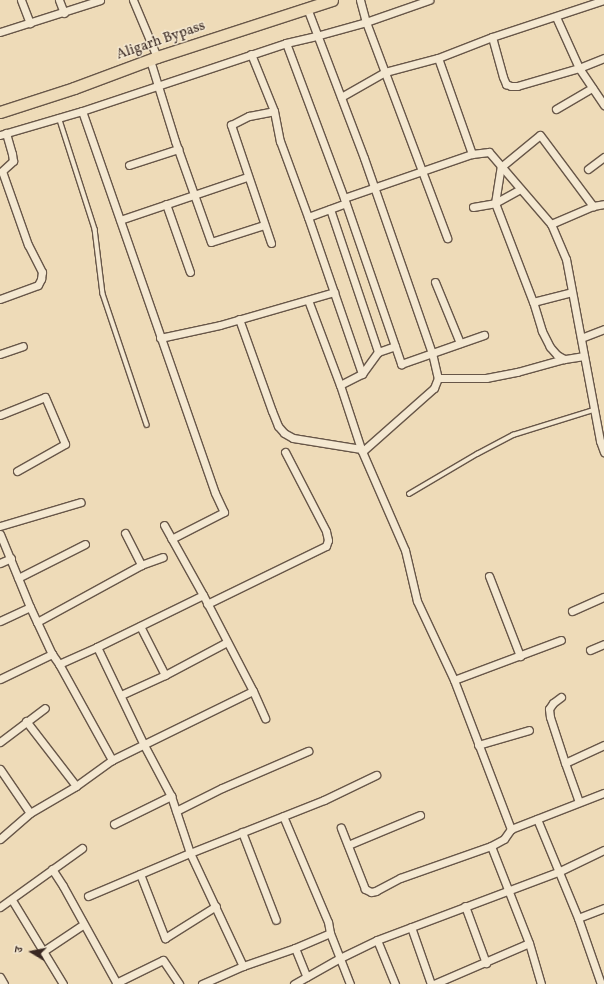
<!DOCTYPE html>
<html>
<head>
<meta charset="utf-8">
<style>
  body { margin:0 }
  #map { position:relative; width:604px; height:984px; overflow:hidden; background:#eedbb8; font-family:Vollkorn,"Noto Serif Devanagari",serif }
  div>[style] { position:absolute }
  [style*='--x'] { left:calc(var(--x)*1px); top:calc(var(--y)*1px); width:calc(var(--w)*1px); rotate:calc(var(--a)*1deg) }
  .roads { filter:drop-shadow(1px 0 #675648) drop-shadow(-1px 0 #675648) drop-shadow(0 1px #675648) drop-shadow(0 -1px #675648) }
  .service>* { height:3.5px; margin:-1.75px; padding:0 1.75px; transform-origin:1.75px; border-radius:1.75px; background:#f4e8d1 }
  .minor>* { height:7px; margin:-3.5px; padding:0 3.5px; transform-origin:3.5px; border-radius:3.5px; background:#f4e8d1 }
  .trunk>* { height:11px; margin:-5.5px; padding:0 5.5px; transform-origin:5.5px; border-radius:5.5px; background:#eedbb8 }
  span { translate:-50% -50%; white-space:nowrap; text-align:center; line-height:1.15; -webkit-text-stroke:3px #f4e8d1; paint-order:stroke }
  .street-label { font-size:14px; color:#3a2923 }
  .north { position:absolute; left:12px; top:932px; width:40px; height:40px; -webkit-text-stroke:3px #f4e8d1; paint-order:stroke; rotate:280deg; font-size:11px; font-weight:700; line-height:16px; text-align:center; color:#3a2923 }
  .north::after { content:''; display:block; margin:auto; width:14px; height:18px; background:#3a2923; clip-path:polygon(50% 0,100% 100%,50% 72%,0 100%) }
</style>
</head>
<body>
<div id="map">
  <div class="roads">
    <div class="service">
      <i style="--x:59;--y:117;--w:118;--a:72.2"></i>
      <i style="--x:95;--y:229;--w:65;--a:83"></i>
      <i style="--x:103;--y:294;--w:138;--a:71.4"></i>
      <i style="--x:409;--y:494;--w:79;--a:-30.5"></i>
      <i style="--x:477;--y:454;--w:41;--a:-27.8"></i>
      <i style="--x:513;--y:435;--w:85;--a:-17.2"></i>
    </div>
    <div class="minor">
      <i style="--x:21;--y:0;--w:25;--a:69"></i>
      <i style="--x:59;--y:0;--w:14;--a:69"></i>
      <i style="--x:133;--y:0;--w:62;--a:67.2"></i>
      <i style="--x:360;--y:0;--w:23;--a:75"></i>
      <i style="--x:366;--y:22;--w:231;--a:69.4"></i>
      <i style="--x:307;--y:8;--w:160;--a:69.2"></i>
      <i style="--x:364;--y:158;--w:207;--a:70.8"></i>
      <i style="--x:432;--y:353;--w:26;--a:77"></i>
      <i style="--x:438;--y:378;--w:11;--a:112"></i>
      <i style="--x:434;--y:388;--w:96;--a:138.4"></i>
      <i style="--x:556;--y:17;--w:56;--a:65.7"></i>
      <i style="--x:579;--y:68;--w:45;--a:56"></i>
      <i style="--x:0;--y:32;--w:105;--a:-17.7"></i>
      <i style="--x:492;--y:37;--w:41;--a:74.6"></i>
      <i style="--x:503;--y:77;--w:8;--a:67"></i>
      <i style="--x:506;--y:84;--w:5;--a:22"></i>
      <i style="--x:511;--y:86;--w:6;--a:0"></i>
      <i style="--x:517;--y:86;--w:65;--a:-16.2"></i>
      <i style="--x:579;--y:68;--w:27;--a:-22"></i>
      <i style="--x:286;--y:43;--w:165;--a:69.5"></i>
      <i style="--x:344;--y:198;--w:176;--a:71"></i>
      <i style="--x:401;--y:364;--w:88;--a:-19.3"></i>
      <i style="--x:251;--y:54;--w:61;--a:68"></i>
      <i style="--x:274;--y:111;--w:31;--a:79"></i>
      <i style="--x:280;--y:141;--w:81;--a:69.8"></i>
      <i style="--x:308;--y:217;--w:40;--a:-20.2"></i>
      <i style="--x:438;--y:58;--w:102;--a:70.5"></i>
      <i style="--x:472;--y:154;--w:17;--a:-7"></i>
      <i style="--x:489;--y:152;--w:95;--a:49.3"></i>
      <i style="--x:551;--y:224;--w:46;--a:-23.2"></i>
      <i style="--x:593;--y:206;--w:11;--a:-10"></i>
      <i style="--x:150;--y:60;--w:85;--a:72.8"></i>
      <i style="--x:175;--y:141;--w:107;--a:70.4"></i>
      <i style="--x:211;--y:242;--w:56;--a:-17.8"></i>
      <i style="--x:341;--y:97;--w:51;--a:-29.6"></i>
      <i style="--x:385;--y:72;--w:55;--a:-14.8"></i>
      <i style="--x:438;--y:58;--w:58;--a:-21.3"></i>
      <i style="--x:492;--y:37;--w:118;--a:-18.3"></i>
      <i style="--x:556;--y:109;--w:42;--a:-30.3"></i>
      <i style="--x:82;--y:111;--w:404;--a:70.8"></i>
      <i style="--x:215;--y:493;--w:21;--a:65"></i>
      <i style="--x:224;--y:512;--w:59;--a:153"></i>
      <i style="--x:0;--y:135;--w:85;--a:-16.3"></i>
      <i style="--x:82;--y:111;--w:215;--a:-18.4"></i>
      <i style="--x:286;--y:43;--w:31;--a:-13"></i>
      <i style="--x:316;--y:36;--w:52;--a:-15.6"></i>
      <i style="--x:366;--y:22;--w:67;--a:-19.2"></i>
      <i style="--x:129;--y:165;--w:52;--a:-18.1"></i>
      <i style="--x:588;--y:169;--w:20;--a:-37"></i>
      <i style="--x:344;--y:198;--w:135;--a:-19"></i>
      <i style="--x:166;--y:204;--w:72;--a:70.6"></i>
      <i style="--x:473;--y:207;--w:22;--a:-10"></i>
      <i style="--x:495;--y:203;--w:29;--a:-29"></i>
      <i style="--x:330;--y:209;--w:151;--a:71.4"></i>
      <i style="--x:308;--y:217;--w:166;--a:71"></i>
      <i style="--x:120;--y:220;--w:134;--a:-18.7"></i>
      <i style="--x:551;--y:224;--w:38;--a:67"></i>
      <i style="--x:566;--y:259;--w:185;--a:79.4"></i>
      <i style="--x:600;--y:441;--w:12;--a:70"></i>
      <i style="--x:271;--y:243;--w:125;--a:-108.7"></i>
      <i style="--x:231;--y:125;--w:20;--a:-27"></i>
      <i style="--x:249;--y:116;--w:25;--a:-11"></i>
      <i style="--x:435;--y:282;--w:66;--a:67.7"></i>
      <i style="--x:0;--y:299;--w:40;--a:-20.2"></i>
      <i style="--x:38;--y:285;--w:7;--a:-63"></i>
      <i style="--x:41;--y:279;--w:7;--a:-82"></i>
      <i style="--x:42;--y:272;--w:30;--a:-117"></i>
      <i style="--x:28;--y:245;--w:78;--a:-109.4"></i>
      <i style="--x:2;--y:171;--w:15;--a:-42"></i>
      <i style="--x:13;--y:161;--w:7;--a:-98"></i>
      <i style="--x:12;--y:154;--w:22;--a:-106"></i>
      <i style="--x:308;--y:300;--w:91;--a:69.4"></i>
      <i style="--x:340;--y:385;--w:67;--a:71.8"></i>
      <i style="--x:361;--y:449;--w:110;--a:66.5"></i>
      <i style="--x:405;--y:550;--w:52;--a:76.8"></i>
      <i style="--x:417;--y:601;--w:87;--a:64.9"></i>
      <i style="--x:454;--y:680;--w:160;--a:69.1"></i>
      <i style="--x:511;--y:829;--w:12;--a:125"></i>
      <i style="--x:504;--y:839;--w:15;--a:152"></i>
      <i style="--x:491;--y:846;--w:96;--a:160.6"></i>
      <i style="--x:400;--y:878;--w:27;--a:152"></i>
      <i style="--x:376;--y:891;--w:5;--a:169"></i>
      <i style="--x:371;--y:892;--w:7;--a:-153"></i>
      <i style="--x:365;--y:889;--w:66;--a:-111.5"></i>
      <i style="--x:533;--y:302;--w:40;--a:-14.4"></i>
      <i style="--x:239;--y:319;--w:98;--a:70.3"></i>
      <i style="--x:272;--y:411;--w:16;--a:68"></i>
      <i style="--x:278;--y:426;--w:9;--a:49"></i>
      <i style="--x:284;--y:433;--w:10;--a:29"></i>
      <i style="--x:293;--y:438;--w:69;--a:9.2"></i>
      <i style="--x:160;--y:338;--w:61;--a:-12.2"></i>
      <i style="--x:220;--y:325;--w:119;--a:-16.1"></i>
      <i style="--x:581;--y:338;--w:25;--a:-21"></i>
      <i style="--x:0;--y:354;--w:24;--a:-19"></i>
      <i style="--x:584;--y:356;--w:20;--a:171"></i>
      <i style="--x:564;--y:359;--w:8;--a:-150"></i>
      <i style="--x:557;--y:355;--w:11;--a:-131"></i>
      <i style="--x:550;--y:347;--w:18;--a:-117"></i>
      <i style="--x:542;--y:331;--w:30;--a:-107"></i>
      <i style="--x:533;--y:302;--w:106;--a:-111"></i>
      <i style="--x:495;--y:203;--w:36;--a:-81"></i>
      <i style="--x:501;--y:167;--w:50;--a:-39.4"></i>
      <i style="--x:540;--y:135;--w:89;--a:53.3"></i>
      <i style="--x:438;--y:378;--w:48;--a:0"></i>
      <i style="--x:486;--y:378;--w:32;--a:-11"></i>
      <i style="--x:517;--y:372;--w:49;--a:-15.5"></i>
      <i style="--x:340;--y:385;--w:25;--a:-27"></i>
      <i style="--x:362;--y:374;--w:27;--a:-54"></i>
      <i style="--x:378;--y:352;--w:18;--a:-19"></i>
      <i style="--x:0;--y:415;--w:48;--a:-21.8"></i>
      <i style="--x:45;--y:397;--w:51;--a:66.9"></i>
      <i style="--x:65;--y:444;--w:55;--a:150.6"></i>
      <i style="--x:0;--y:526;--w:84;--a:-16.5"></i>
      <i style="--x:125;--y:533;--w:36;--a:63"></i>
      <i style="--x:0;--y:534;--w:79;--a:67.7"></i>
      <i style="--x:0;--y:563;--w:12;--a:-24"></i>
      <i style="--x:489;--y:576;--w:86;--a:68.8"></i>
      <i style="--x:18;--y:578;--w:75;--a:-26.9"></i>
      <i style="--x:207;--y:604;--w:132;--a:-26"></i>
      <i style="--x:326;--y:546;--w:6;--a:-72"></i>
      <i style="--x:328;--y:540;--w:9;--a:-103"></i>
      <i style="--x:326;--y:531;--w:89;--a:-117.4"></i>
      <i style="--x:572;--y:611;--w:35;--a:-24"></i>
      <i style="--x:0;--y:621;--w:33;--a:-25"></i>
      <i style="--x:30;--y:607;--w:17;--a:65"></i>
      <i style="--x:37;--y:622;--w:119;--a:-28.7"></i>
      <i style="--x:141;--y:565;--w:23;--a:-20"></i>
      <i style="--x:37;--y:622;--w:35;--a:65"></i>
      <i style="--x:140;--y:626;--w:55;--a:63"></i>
      <i style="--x:97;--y:647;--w:109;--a:64.4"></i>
      <i style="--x:144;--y:745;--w:58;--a:62.1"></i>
      <i style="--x:590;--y:650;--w:15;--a:-23"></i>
      <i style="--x:59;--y:664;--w:110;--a:61.1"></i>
      <i style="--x:0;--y:679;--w:58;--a:-25.7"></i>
      <i style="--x:52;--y:654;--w:12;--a:55"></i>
      <i style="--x:59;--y:664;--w:42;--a:-24.1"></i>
      <i style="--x:97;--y:647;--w:118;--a:-26.1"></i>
      <i style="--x:454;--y:680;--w:114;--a:-20.5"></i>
      <i style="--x:253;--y:691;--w:30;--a:66"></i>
      <i style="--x:121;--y:695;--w:48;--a:-24.4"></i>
      <i style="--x:165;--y:675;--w:70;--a:-28"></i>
      <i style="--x:561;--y:697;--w:10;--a:143"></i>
      <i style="--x:553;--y:703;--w:7;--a:124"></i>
      <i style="--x:549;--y:709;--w:8;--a:83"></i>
      <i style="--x:550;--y:717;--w:48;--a:71.9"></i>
      <i style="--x:26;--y:721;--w:82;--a:52.4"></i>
      <i style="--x:0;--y:742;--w:56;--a:-37.1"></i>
      <i style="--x:478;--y:745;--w:53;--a:-16.4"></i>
      <i style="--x:0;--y:769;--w:53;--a:55.7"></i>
      <i style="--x:579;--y:802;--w:41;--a:-109.7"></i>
      <i style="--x:565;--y:763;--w:43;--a:-24.8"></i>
      <i style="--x:176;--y:811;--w:51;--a:-26.6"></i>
      <i style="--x:222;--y:788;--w:94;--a:-23.3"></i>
      <i style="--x:537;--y:819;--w:107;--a:67.5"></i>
      <i style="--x:578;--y:918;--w:70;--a:70.8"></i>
      <i style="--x:114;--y:824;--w:64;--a:-26.2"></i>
      <i style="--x:171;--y:796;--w:60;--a:71.6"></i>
      <i style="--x:190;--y:853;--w:144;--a:-21.6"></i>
      <i style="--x:324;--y:800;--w:58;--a:-25.7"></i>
      <i style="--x:511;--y:829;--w:100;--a:-21.2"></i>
      <i style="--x:242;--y:832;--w:94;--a:68.9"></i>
      <i style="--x:0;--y:839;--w:40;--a:-41"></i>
      <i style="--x:30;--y:813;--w:53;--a:-30.4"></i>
      <i style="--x:76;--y:786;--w:44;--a:-35.8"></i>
      <i style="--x:112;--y:760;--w:157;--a:-26.1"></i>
      <i style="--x:253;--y:691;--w:108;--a:-117.5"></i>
      <i style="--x:203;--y:595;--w:80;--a:-119.1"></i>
      <i style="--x:348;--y:845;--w:78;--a:-22.6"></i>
      <i style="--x:52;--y:869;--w:20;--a:57"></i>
      <i style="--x:63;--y:886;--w:112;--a:61.1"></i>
      <i style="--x:140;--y:874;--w:69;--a:68.7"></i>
      <i style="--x:165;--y:938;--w:60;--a:-32.1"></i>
      <i style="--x:88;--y:896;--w:111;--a:-22.9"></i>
      <i style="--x:190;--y:853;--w:125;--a:64.9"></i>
      <i style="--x:12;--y:900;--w:98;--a:58.7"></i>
      <i style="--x:465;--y:906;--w:61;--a:69.8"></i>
      <i style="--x:0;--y:907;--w:101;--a:-35.7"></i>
      <i style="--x:578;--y:918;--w:28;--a:-21"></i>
      <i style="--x:411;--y:927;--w:60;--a:70.7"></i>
      <i style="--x:330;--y:933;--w:55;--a:68.6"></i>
      <i style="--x:377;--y:940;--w:48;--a:67.8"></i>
      <i style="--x:529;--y:943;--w:43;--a:73.7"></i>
      <i style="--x:295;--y:948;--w:31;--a:68"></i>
      <i style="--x:42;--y:952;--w:50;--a:-33.7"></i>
      <i style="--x:0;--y:977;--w:8;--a:60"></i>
      <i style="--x:116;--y:983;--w:52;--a:-26.1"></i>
      <i style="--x:163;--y:960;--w:29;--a:56"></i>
      <i style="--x:202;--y:984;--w:45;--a:-23.7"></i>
      <i style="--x:243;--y:966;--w:55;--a:-19.1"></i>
      <i style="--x:295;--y:948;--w:38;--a:-23"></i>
      <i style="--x:330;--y:933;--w:11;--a:-100"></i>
      <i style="--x:328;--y:922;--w:115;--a:-113"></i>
      <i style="--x:294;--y:984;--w:53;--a:-29.5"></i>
      <i style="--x:340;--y:958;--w:41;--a:-25.9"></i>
      <i style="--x:377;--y:940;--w:193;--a:-20.6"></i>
      <i style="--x:558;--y:872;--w:51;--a:-25.6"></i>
      <i style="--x:434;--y:984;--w:103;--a:-23.3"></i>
      <i style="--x:529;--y:943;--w:104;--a:-111.4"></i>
    </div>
    <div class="trunk">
      <i style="--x:0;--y:112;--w:78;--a:-18"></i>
      <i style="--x:74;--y:88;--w:89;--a:-20.5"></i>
      <i style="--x:157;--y:57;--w:184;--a:-18"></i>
    </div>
  </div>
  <div class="street-label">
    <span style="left:161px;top:41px;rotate:-19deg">Aligarh Bypass</span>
  </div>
  <div class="north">उ</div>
</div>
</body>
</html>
